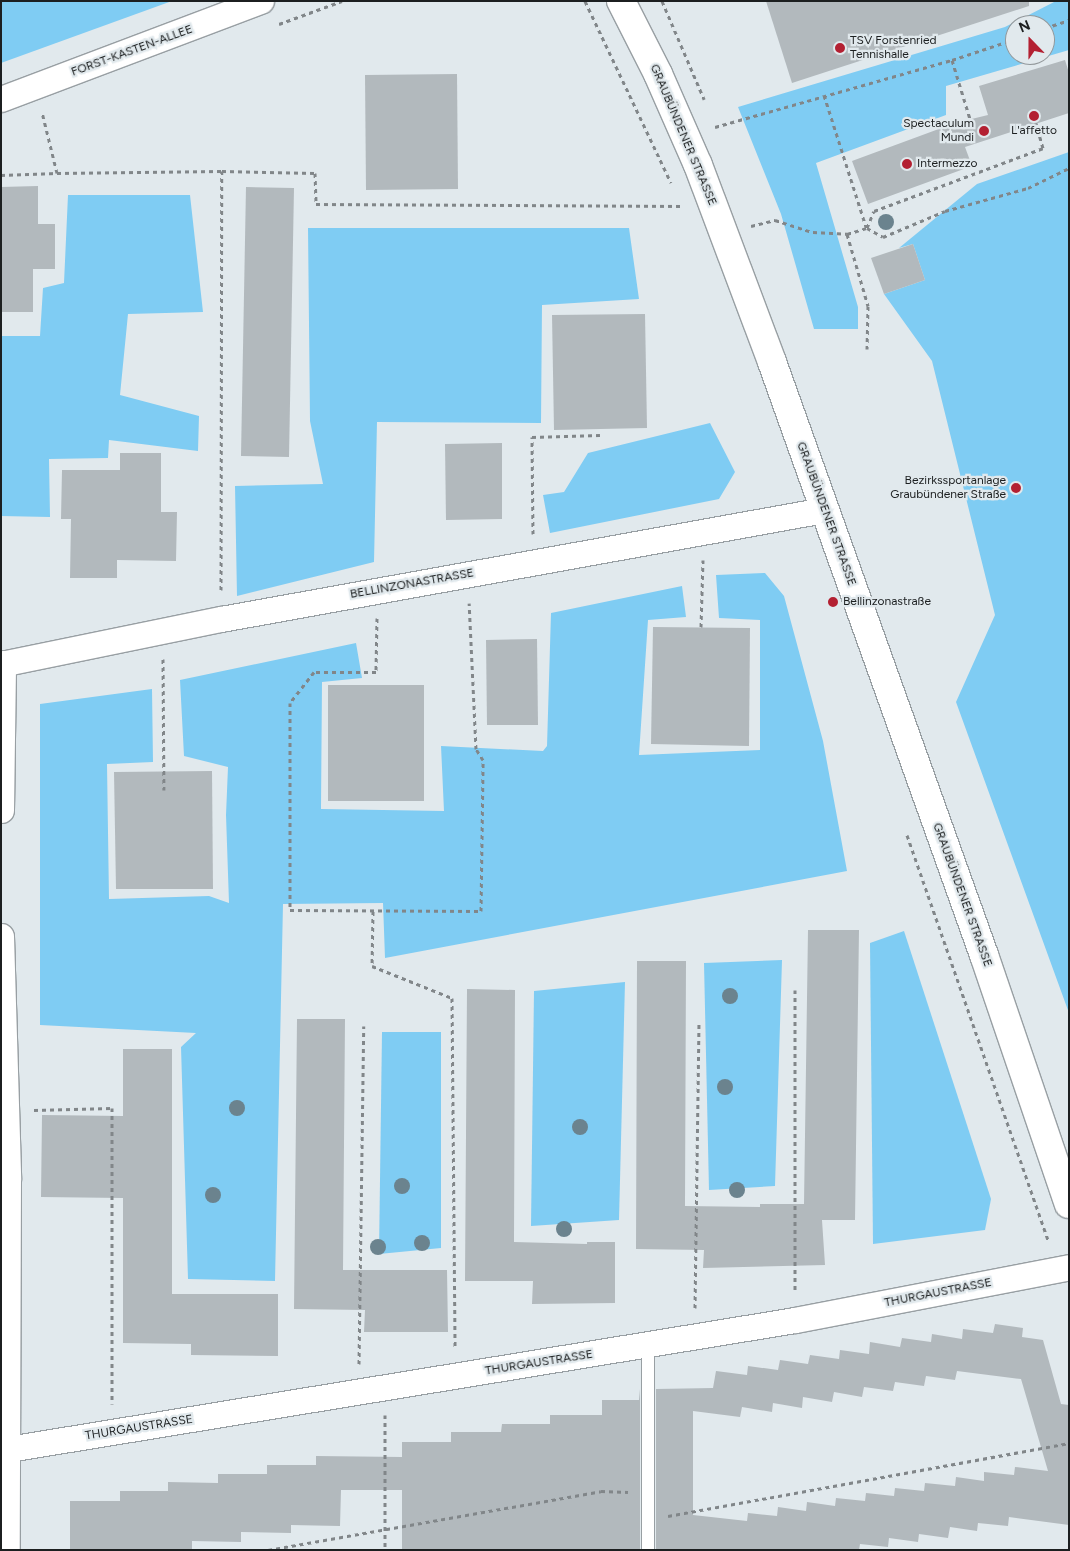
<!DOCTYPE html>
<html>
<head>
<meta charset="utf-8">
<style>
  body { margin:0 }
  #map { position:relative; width:1070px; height:1551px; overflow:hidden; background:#e1e9ed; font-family:Figtree,sans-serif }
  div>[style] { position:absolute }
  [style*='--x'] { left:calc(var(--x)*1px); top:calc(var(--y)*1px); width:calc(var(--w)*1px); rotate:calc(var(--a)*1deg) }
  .green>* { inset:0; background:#7fccf3 }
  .building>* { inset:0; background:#b2b9bd }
  .path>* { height:3px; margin-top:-1.5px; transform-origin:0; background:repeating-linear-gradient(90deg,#818689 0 4px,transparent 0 8px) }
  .roads { filter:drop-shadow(1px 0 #989fa3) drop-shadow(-1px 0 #989fa3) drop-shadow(0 1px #989fa3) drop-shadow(0 -1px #989fa3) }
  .lane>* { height:12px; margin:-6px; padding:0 6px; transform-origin:6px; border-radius:6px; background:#fff }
  .street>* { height:25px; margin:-12.5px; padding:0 12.5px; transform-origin:12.5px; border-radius:12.5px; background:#fff }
  .secondary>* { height:28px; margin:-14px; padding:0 14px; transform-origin:14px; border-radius:14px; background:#fff }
  .trees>* { width:16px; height:16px; margin:-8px; border-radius:50%; background:#6b838e }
  .dots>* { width:14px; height:14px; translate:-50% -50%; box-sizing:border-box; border:2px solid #e1e9ed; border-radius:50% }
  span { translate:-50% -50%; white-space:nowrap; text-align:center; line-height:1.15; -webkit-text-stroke:4.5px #e1e9ed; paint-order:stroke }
  .poi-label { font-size:12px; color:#1c1f20 }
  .left { translate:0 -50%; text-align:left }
  .right { translate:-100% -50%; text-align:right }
  .street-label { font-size:12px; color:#1c1f20 }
  .frame { position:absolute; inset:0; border:2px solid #1c1f20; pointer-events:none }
  .north { position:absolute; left:1005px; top:15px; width:50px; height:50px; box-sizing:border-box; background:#e1e9ed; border:1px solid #92989b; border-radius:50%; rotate:338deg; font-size:14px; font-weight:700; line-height:20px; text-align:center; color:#1c1f20 }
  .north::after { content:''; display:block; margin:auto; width:18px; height:22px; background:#b32032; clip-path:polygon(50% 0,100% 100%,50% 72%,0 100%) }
</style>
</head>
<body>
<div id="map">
  <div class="green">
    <i style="clip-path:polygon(1px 1px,172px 1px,1px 63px)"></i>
    <i style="clip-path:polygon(evenodd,1056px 1px,1069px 1px,1069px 50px,946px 86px,946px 115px,816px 163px,858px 307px,858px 329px,814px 329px,781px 214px,738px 107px,1005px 27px,1056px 1px,1015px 25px,1045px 25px,1045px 55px,1015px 55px,1015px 25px)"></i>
    <i style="clip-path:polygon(1069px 152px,1069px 1013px,956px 702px,995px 615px,932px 361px,884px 294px,925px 280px,913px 244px,899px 248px,977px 184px)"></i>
    <i style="clip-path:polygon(68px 195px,190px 195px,203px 312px,128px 314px,120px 395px,199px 416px,198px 451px,109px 440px,108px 458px,49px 459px,50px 517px,1px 516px,1px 336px,40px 336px,43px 288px,64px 283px)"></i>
    <i style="clip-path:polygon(308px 228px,629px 228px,639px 299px,542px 305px,541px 423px,377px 422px,374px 562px,237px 596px,235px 486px,323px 484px,310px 421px)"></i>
    <i style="clip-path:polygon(710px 423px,735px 472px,719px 499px,550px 533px,543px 495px,564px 492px,588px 453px)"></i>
    <i style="clip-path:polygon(765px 573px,784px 596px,823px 741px,847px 871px,385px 958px,383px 903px,283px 904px,275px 1281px,188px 1279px,181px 1047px,196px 1033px,40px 1025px,40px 704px,152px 689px,153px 762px,107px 764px,109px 899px,209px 896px,229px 903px,226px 815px,228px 767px,184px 756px,180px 680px,356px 643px,362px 678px,322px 682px,321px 809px,444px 811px,441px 746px,543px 751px,547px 746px,551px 613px,682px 586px,686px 617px,648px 620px,639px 755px,760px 750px,760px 620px,719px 618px,716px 575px)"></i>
    <i style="clip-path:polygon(904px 931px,991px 1199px,985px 1230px,873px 1244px,870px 943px)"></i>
    <i style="clip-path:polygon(782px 960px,775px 1186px,709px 1190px,704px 963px)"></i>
    <i style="clip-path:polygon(625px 982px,619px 1220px,531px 1226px,534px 991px)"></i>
    <i style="clip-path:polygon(382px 1032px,441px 1032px,441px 1248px,379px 1254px)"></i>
  </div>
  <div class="building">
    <i style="clip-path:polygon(766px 1px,1029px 1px,1029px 6px,792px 83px)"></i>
    <i style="clip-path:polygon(1065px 60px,1069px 73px,1069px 113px,965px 147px,972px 166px,868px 204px,852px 161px,955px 123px,988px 115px,979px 86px)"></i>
    <i style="clip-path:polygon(457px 74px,458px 189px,366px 190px,365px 75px)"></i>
    <i style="clip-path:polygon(38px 186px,38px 224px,55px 224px,55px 269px,33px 269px,33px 312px,1px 312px,1px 187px)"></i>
    <i style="clip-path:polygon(246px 187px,294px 188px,289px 457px,241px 456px)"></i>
    <i style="clip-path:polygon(913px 244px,925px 280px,884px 294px,871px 258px)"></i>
    <i style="clip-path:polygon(645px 314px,647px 428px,554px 430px,552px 315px)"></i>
    <i style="clip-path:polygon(502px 443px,502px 519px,446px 520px,445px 444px)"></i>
    <i style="clip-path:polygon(120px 453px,161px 453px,161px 512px,177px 512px,176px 561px,117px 560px,117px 578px,70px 578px,71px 519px,61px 519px,62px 470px,120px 470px)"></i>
    <i style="clip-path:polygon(653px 627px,750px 628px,749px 746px,651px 744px)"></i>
    <i style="clip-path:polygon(537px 639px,538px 725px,487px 725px,486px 640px)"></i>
    <i style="clip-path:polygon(328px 685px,424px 685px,424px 801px,328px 801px)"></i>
    <i style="clip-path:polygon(212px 771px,213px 889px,116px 889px,114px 772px)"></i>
    <i style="clip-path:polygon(808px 930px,859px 930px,855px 1220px,822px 1220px,825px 1265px,703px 1268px,704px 1250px,636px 1249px,637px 961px,686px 961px,685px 1206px,760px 1207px,760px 1204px,804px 1204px)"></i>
    <i style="clip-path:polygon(467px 989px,515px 990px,514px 1242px,587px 1244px,587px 1242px,615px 1242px,615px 1303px,532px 1304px,533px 1281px,465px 1281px)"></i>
    <i style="clip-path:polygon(297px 1019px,345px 1019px,343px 1270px,447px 1270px,448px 1332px,364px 1332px,365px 1310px,294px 1309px)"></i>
    <i style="clip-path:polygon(123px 1049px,172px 1049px,172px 1294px,278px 1294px,278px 1356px,191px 1355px,191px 1344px,123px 1343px,123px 1198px,41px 1197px,42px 1115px,123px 1116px)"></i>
    <i style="clip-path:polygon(evenodd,995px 1324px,1023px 1328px,1022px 1337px,1043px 1340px,1061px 1404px,1069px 1405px,1069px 1525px,1009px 1517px,1008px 1526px,978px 1523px,977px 1531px,950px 1527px,948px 1538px,919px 1534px,918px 1542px,889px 1538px,888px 1547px,860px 1544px,859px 1550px,656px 1550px,656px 1389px,713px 1388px,716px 1371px,747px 1375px,748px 1366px,778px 1370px,780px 1360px,808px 1364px,810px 1355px,839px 1359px,840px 1350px,869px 1354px,870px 1342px,900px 1347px,902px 1338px,931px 1342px,932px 1334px,962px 1339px,963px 1329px,993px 1333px,995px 1324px,957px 1371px,1021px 1379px,1048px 1471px,1015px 1467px,1014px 1475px,984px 1472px,984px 1481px,956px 1477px,955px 1486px,925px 1483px,924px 1491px,895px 1488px,894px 1496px,866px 1493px,865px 1501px,836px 1498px,835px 1506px,807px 1502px,806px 1511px,778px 1507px,777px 1516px,748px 1513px,747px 1521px,693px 1515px,693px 1411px,740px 1417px,742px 1407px,772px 1412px,773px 1403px,802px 1408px,803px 1397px,832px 1402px,834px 1392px,862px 1397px,864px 1387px,893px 1391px,895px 1382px,924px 1386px,926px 1376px,955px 1380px,957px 1371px)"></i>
    <i style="clip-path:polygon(640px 1389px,640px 1550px,402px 1550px,402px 1490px,341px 1490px,340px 1526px,291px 1525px,291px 1533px,241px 1532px,241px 1542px,192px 1541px,192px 1550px,70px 1550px,70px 1501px,120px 1501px,120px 1491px,168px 1491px,168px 1482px,218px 1483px,218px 1474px,267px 1474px,267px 1465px,316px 1465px,316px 1456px,402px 1457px,402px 1442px,451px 1442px,451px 1432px,501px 1432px,502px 1424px,550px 1424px,550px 1415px,602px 1415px,602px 1400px,639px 1400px)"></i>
  </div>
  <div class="path">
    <i style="--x:585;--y:1;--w:201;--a:64.7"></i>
    <i style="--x:662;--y:1;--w:107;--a:66.8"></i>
    <i style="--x:279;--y:24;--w:67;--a:-20.1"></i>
    <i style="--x:1045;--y:28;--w:25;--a:-18"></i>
    <i style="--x:952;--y:60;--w:62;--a:73"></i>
    <i style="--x:824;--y:95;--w:139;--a:72.3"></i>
    <i style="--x:715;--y:127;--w:246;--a:-15.8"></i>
    <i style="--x:952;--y:60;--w:66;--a:-18.4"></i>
    <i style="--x:57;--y:173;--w:165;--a:-0.7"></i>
    <i style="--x:222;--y:171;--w:93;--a:1.2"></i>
    <i style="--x:315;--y:173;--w:31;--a:88"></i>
    <i style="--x:316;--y:204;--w:366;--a:0.3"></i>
    <i style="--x:1;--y:175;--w:56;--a:-2"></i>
    <i style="--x:57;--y:173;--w:63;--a:-103.8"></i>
    <i style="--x:751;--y:226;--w:25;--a:-14"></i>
    <i style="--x:775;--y:220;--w:40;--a:18"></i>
    <i style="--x:813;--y:232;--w:34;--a:3"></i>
    <i style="--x:847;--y:234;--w:21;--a:-17"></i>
    <i style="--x:867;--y:228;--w:18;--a:29"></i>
    <i style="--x:883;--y:237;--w:67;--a:-22.8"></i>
    <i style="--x:945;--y:211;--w:86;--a:-15.5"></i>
    <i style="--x:1028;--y:188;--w:46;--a:-26"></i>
    <i style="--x:867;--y:228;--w:18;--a:-68"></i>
    <i style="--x:874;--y:211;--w:180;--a:-20.4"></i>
    <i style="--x:1043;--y:148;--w:26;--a:-106"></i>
    <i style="--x:847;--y:234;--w:75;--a:73.7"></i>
    <i style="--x:868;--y:306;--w:43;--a:91.3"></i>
    <i style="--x:533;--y:534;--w:97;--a:-90.6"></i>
    <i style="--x:532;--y:437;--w:68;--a:-1.7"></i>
    <i style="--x:221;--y:590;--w:419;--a:-89.9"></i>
    <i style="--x:377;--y:618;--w:54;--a:91.1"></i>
    <i style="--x:376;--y:672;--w:62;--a:180"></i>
    <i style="--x:314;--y:672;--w:39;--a:128"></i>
    <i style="--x:290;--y:703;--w:207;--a:90"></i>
    <i style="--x:290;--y:910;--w:191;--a:0.3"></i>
    <i style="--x:481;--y:911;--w:151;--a:-89.2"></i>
    <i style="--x:483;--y:760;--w:13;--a:-122"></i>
    <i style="--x:476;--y:749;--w:146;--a:-92.7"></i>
    <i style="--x:701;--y:627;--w:67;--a:-88.3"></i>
    <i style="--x:163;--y:659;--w:131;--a:89.6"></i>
    <i style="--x:907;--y:835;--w:431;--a:70.8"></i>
    <i style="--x:373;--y:911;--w:55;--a:91"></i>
    <i style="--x:372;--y:966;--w:86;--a:21.8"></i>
    <i style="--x:452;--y:998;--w:351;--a:89.5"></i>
    <i style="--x:795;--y:990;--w:302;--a:90"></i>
    <i style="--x:34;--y:1110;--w:78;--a:-1.5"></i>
    <i style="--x:112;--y:1108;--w:296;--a:90"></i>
    <i style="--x:695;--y:1308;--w:286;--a:-89.2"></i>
    <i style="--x:359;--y:1364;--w:338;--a:-89.2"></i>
    <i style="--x:385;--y:1415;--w:135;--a:90"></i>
    <i style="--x:668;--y:1516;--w:408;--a:-10.3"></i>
    <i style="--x:268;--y:1550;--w:338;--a:-10"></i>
    <i style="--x:601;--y:1491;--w:27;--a:2"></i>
  </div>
  <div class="roads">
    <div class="lane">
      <i style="--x:648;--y:1550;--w:205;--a:-90"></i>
    </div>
    <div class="street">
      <i style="--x:1;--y:99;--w:278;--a:-20.7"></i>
      <i style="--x:1;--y:664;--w:225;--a:-11.6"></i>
      <i style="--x:221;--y:619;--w:613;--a:-10.25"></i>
      <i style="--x:1;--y:810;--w:147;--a:-89.2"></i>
      <i style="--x:1;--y:936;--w:243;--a:88.3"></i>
      <i style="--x:8;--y:1179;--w:371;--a:90.2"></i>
      <i style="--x:8;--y:1449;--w:798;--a:-9.31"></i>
      <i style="--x:795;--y:1320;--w:279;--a:-10.9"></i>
    </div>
    <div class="secondary">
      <i style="--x:621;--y:1;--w:82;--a:63.1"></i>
      <i style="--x:658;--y:74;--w:99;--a:66.3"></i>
      <i style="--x:698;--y:165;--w:210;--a:69.4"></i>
      <i style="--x:772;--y:362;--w:630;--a:70.33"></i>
      <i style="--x:984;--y:955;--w:263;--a:71.2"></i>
    </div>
  </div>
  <div class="trees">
    <i style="left:886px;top:222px"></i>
    <i style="left:730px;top:996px"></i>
    <i style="left:725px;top:1087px"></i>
    <i style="left:237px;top:1108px"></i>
    <i style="left:580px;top:1127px"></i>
    <i style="left:402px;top:1186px"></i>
    <i style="left:737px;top:1190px"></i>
    <i style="left:213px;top:1195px"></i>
    <i style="left:564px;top:1229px"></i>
    <i style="left:422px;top:1243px"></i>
    <i style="left:378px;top:1247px"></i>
  </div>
  <div class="dots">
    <i style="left:840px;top:48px;background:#b32032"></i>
    <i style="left:1034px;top:116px;background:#b32032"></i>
    <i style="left:984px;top:131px;background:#b32032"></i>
    <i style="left:907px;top:164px;background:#b32032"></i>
    <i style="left:1016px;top:488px;background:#b32032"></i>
    <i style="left:833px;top:602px;background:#b32032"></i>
  </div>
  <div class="poi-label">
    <span class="left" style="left:850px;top:48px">TSV Forstenried<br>Tennishalle</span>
    <span class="right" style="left:974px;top:131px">Spectaculum<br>Mundi</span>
    <span style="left:1034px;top:131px">L'affetto</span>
    <span class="left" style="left:917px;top:164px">Intermezzo</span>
    <span class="right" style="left:1006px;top:488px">Bezirkssportanlage<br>Graubündener Straße</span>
    <span class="left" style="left:843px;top:602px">Bellinzonastraße</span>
  </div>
  <div class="street-label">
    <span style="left:132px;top:51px;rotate:-20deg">FORST-KASTEN-ALLEE</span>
    <span style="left:683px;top:135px;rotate:67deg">GRAUBÜNDENER STRASSE</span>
    <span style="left:826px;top:514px;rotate:70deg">GRAUBÜNDENER STRASSE</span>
    <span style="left:412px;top:584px;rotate:-10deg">BELLINZONASTRASSE</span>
    <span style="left:962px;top:895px;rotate:70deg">GRAUBÜNDENER STRASSE</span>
    <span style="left:938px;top:1293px;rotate:-11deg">THURGAUSTRASSE</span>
    <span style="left:539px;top:1363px;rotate:-9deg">THURGAUSTRASSE</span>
    <span style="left:139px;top:1428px;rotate:-9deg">THURGAUSTRASSE</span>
  </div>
  <div class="frame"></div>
  <div class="north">N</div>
</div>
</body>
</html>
